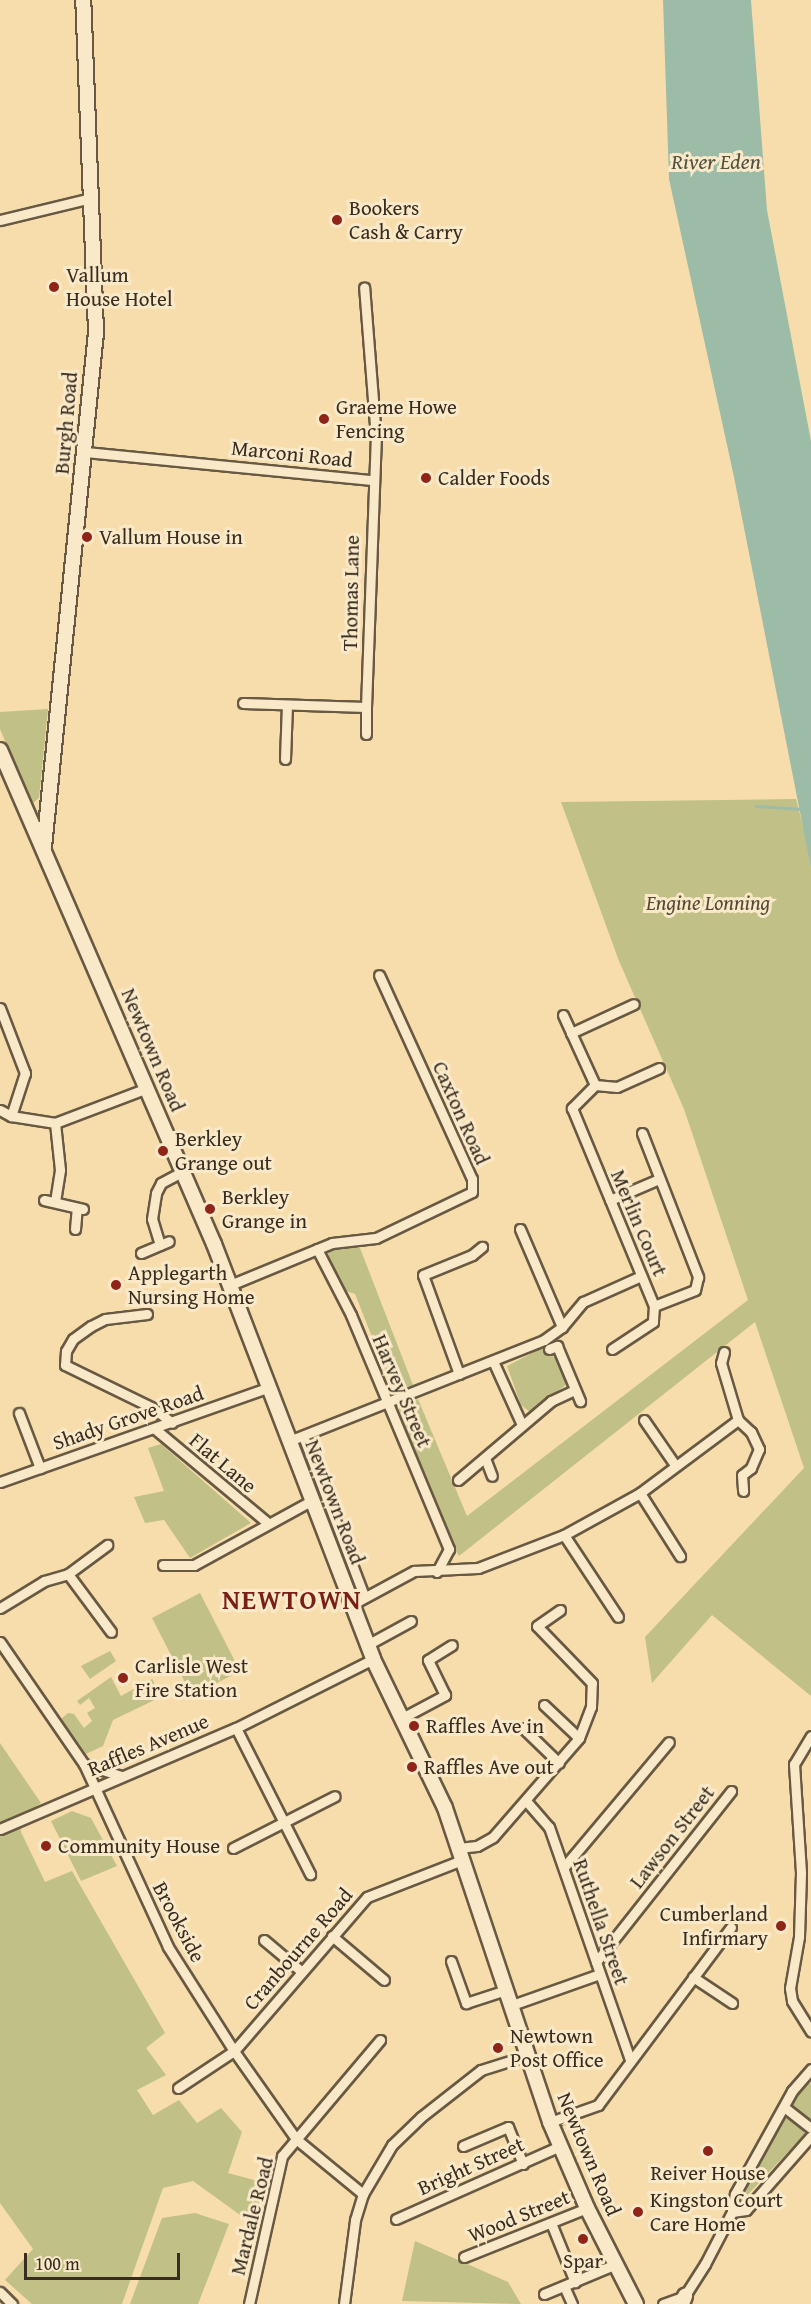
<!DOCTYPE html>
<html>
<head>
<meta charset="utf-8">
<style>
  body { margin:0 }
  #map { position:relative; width:811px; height:2304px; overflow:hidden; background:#f7ddac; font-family:"Gentium Book Plus",serif }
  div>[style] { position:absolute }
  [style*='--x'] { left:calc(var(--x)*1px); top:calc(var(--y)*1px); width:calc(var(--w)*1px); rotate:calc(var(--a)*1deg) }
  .green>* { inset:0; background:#c1c087 }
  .water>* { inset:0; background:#9dbca7 }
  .stream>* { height:3px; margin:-1.5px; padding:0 1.5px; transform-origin:1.5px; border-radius:1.5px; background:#9dbca7 }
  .roads { filter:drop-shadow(2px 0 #685943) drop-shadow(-2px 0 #685943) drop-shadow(0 2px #685943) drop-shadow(0 -2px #685943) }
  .street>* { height:9px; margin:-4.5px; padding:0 4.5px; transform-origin:4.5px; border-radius:4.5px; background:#fae9c9 }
  .secondary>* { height:14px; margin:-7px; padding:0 7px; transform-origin:7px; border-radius:7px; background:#fae9c9 }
  .dots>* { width:16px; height:16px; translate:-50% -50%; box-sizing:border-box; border:3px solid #fae9c9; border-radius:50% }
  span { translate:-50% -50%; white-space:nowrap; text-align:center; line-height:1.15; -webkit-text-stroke:6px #fae9c9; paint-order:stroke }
  .poi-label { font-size:21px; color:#382d20 }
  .left { translate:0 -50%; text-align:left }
  .right { translate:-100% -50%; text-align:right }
  .street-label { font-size:21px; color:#382d20 }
  .park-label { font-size:21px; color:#534a35; font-style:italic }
  .water-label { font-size:22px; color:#515142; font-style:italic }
  .district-label { font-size:27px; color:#7a1f14; font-weight:700; letter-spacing:1.5px }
  .scale { position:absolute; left:24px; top:2253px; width:156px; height:27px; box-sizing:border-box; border:3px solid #382d20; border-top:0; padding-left:8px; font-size:18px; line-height:21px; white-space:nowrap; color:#382d20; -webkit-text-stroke:4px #fae9c9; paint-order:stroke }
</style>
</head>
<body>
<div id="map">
  <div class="green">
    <i style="clip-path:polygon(48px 709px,39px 798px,32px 804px,0 729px,0 712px)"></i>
    <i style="clip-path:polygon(796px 799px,811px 858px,811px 1696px,712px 1615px,652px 1683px,645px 1637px,804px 1468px,755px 1322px,459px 1556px,445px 1533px,398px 1407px,418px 1399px,467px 1516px,748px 1300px,684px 1109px,619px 961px,561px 802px)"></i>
    <i style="clip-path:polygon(332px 1248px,360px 1248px,413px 1385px,394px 1392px,355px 1294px,346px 1291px,330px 1263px,328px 1252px)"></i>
    <i style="clip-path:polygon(544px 1347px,549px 1356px,557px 1357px,567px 1384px,530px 1412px,521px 1405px,507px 1366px)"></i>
    <i style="clip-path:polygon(161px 1444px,251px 1523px,190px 1558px,164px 1520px,145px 1523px,134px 1497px,164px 1491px,148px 1448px)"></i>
    <i style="clip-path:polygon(200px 1593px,240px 1671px,192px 1696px,152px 1618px)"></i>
    <i style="clip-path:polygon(110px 1651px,116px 1661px,90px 1679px,81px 1666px)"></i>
    <i style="clip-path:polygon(111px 1677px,121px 1696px,152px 1679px,157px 1687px,162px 1685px,167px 1694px,113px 1720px,103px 1746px,86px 1754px,61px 1719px,68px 1713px,74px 1714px,84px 1728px,92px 1721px,87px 1713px,95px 1708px,89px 1698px,80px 1705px,77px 1701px)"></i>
    <i style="clip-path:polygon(0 1743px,41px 1803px,20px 1818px,21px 1832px,45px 1882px,72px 1871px,165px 2033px,146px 2048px,166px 2075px,137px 2090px,153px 2115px,179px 2100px,197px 2123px,221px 2108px,242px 2132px,228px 2173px,265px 2183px,254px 2225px,193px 2181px,163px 2188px,122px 2304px,32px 2304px,5px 2280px,33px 2249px,0 2203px)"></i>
    <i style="clip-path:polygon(72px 1811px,91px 1818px,117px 1866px,81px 1881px,51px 1821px)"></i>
    <i style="clip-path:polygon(804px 2082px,811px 2084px,811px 2122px,791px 2105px)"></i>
    <i style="clip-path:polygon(784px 2117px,804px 2129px,804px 2135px,738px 2205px)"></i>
    <i style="clip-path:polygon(195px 2213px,229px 2224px,198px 2304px,130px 2304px,162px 2218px)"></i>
    <i style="clip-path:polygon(415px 2241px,508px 2282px,521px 2304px,402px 2301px)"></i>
  </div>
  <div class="water">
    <i style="clip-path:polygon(663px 0,751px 0,767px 210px,811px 441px,811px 868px,734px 477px,669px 179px)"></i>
  </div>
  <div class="stream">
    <i style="--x:756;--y:806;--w:45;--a:3.8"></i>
  </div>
  <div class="roads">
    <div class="street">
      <i style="--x:0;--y:220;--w:94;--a:-13.6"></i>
      <i style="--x:85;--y:452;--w:289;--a:5.6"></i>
      <i style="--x:243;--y:703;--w:123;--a:1.9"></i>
      <i style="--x:366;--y:707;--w:269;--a:-87.9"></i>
      <i style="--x:376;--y:438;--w:151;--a:-94.5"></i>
      <i style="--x:366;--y:734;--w:27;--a:-90"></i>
      <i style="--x:285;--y:759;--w:54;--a:-87.9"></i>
      <i style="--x:0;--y:1008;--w:70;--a:69"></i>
      <i style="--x:25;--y:1073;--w:45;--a:108"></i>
      <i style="--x:563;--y:1015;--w:77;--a:65.4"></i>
      <i style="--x:571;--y:1033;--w:69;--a:-24.7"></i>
      <i style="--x:595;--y:1085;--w:33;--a:135"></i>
      <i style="--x:572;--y:1108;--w:214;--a:67.5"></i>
      <i style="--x:654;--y:1306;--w:16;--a:94"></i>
      <i style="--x:653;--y:1322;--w:49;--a:146.6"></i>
      <i style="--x:595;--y:1085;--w:22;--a:5"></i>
      <i style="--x:617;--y:1087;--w:46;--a:-24.3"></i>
      <i style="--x:0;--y:1110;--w:13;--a:29"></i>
      <i style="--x:11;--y:1116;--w:45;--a:9"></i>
      <i style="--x:55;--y:1123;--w:98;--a:-20.8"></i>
      <i style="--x:55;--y:1123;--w:47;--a:83.9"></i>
      <i style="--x:60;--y:1170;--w:32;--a:99"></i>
      <i style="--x:642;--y:1133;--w:155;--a:68.7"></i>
      <i style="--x:698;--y:1277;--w:13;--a:103"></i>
      <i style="--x:695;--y:1290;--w:44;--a:158.7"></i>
      <i style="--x:44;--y:1200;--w:40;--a:13"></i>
      <i style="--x:610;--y:1200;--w:53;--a:-23.2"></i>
      <i style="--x:75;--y:1229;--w:21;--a:-85"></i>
      <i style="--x:520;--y:1229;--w:107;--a:66.8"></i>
      <i style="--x:160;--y:1245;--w:27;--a:-107"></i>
      <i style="--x:152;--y:1219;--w:26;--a:-81"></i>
      <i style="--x:156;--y:1193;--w:11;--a:-63"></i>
      <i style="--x:161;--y:1183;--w:24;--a:-28"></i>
      <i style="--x:317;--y:1249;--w:74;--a:62.7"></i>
      <i style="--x:351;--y:1315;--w:254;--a:67.3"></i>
      <i style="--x:449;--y:1549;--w:26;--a:118"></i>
      <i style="--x:141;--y:1253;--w:30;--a:-23"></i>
      <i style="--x:230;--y:1285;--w:110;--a:-22.4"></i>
      <i style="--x:332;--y:1243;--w:44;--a:-6.5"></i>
      <i style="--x:376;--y:1238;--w:106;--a:-25.6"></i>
      <i style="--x:472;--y:1192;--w:13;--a:-90"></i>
      <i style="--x:472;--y:1179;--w:224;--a:-114.5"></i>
      <i style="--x:147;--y:1314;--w:42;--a:173.2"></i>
      <i style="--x:105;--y:1319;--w:16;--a:153"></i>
      <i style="--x:91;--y:1326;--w:22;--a:144"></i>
      <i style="--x:73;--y:1339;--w:14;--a:120"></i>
      <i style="--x:66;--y:1351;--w:14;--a:94"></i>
      <i style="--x:65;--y:1365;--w:98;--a:26"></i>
      <i style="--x:153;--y:1408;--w:24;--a:38"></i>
      <i style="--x:549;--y:1349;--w:9;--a:-21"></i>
      <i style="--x:557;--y:1346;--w:60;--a:67.3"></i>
      <i style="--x:724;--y:1352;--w:11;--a:105"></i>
      <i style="--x:721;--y:1363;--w:59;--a:73.4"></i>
      <i style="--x:738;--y:1420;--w:18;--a:43"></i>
      <i style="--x:751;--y:1432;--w:19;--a:65"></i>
      <i style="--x:759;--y:1449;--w:21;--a:113"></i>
      <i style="--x:751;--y:1468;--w:11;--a:142"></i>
      <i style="--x:742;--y:1475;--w:16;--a:86"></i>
      <i style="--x:493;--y:1361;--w:70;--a:65.6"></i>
      <i style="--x:459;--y:1374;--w:105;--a:-110"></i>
      <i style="--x:423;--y:1275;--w:53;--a:-22.2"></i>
      <i style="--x:472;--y:1255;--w:13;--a:-39"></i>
      <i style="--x:19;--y:1413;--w:59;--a:69.1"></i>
      <i style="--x:644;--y:1420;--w:55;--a:55.4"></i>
      <i style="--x:155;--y:1429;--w:148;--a:39.8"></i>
      <i style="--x:303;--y:1436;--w:171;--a:69.1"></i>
      <i style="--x:289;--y:1441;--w:274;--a:-21.6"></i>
      <i style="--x:544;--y:1340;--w:22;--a:-36"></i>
      <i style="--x:562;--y:1327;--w:33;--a:-50"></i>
      <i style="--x:583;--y:1302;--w:64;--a:-24.1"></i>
      <i style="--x:485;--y:1458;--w:19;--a:69"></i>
      <i style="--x:458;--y:1480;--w:122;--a:-40.3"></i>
      <i style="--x:551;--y:1401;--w:26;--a:-25"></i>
      <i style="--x:0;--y:1482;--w:283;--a:-19.4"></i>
      <i style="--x:640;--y:1493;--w:75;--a:57.6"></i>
      <i style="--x:564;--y:1535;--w:98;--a:56.6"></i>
      <i style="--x:163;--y:1565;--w:31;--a:0"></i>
      <i style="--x:194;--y:1565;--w:133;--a:-28.7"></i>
      <i style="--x:68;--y:1574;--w:72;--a:53.4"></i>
      <i style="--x:351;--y:1605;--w:72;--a:-28.4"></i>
      <i style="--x:414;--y:1571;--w:64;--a:-2.7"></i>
      <i style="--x:478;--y:1568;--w:92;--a:-21"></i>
      <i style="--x:564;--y:1535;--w:87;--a:-28.9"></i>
      <i style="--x:640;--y:1493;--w:122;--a:-36.7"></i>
      <i style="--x:0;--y:1608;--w:52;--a:-31.5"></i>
      <i style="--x:44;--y:1581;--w:25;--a:-16"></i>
      <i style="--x:68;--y:1574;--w:49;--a:-36.6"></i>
      <i style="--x:0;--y:1642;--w:148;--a:55.5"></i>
      <i style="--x:84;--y:1764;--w:201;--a:65.3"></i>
      <i style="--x:168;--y:1947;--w:123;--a:57.6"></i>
      <i style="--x:234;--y:2051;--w:108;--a:54.8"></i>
      <i style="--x:296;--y:2139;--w:87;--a:39.4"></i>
      <i style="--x:367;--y:1645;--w:50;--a:-28.6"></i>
      <i style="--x:544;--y:1705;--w:48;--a:43.3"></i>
      <i style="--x:402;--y:1718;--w:49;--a:-28.1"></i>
      <i style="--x:445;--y:1695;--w:39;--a:-116"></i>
      <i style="--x:428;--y:1660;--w:28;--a:-32"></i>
      <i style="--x:236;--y:1728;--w:164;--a:63.1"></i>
      <i style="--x:523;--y:1728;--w:50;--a:44.2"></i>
      <i style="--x:811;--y:1736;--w:33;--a:121"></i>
      <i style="--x:794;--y:1764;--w:109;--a:86.3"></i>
      <i style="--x:801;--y:1873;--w:64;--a:91.8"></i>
      <i style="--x:799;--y:1937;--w:52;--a:100"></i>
      <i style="--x:790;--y:1988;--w:13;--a:81"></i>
      <i style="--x:792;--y:2001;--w:36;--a:58"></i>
      <i style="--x:84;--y:1764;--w:39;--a:18"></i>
      <i style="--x:527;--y:1802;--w:33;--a:49"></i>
      <i style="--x:549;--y:1827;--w:247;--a:70.8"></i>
      <i style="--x:0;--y:1829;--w:257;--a:-23.2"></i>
      <i style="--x:236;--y:1728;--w:153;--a:-26.7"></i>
      <i style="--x:233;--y:1848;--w:114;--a:-27"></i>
      <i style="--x:458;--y:1848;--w:19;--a:-6"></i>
      <i style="--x:477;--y:1846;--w:18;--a:-29"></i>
      <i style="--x:493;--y:1837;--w:131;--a:-49"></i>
      <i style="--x:579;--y:1738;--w:33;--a:-69"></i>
      <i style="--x:591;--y:1707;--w:24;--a:-88"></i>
      <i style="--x:592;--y:1683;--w:79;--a:-134"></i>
      <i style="--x:537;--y:1626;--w:28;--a:-35"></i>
      <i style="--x:564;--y:1867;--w:163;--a:-50"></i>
      <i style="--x:332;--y:1936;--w:68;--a:40.2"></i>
      <i style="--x:264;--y:1940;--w:48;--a:40"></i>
      <i style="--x:451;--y:1961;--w:45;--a:70.3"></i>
      <i style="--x:466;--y:2003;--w:42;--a:-18"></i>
      <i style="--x:596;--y:1962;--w:218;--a:-51.7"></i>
      <i style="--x:693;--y:1977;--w:47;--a:33.7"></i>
      <i style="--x:512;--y:2005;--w:93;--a:-19.4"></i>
      <i style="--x:178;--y:2088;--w:67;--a:-33.5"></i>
      <i style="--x:234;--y:2051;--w:203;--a:-49.2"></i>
      <i style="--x:367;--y:1897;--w:102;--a:-21.3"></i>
      <i style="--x:784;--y:2107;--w:34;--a:38"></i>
      <i style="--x:550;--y:2122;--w:51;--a:-19.5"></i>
      <i style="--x:598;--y:2105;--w:222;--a:-53.2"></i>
      <i style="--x:463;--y:2146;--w:49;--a:-22.9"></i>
      <i style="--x:508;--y:2127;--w:40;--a:68"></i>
      <i style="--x:732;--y:2212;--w:14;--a:-8"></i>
      <i style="--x:746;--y:2210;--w:98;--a:-48.7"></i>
      <i style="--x:396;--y:2219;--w:180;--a:-24"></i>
      <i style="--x:551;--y:2223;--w:64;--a:67.9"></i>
      <i style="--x:464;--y:2257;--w:132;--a:-21.7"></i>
      <i style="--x:564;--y:2286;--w:20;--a:66"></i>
      <i style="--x:0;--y:2292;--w:17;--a:45"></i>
      <i style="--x:544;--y:2294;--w:78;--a:-22.6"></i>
      <i style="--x:682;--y:2300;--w:43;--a:-57.4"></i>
      <i style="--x:705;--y:2264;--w:59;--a:-62.6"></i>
      <i style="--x:732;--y:2212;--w:18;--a:-81"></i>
      <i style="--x:735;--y:2194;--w:118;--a:-61"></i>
      <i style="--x:792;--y:2091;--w:29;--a:-49"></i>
      <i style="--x:249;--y:2304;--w:152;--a:-77.4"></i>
      <i style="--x:282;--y:2156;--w:152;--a:-49.8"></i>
      <i style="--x:344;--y:2304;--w:85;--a:-82.5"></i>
      <i style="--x:355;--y:2220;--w:27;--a:-73"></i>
      <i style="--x:363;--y:2194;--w:57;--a:-59.4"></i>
      <i style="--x:392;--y:2145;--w:40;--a:-44"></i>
      <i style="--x:421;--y:2117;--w:76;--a:-38.1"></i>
      <i style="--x:481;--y:2070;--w:50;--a:-17.4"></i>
      <i style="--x:663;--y:2304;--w:23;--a:-20"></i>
    </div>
    <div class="secondary">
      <i style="--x:0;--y:750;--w:538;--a:66.58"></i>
      <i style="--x:214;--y:1244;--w:444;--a:69"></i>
      <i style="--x:373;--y:1659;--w:165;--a:64.2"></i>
      <i style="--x:445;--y:1808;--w:331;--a:71.5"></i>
      <i style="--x:550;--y:2122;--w:94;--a:66.7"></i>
      <i style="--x:587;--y:2208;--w:108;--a:63"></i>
      <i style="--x:44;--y:847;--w:518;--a:-84.23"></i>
      <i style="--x:96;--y:332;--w:332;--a:-92.2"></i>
      <i style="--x:682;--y:2304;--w:9;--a:-69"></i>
    </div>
  </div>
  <div class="dots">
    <i style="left:337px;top:220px;background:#8f2418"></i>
    <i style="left:54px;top:287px;background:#8f2418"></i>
    <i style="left:324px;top:419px;background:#8f2418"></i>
    <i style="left:426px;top:478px;background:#8f2418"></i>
    <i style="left:87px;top:537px;background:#8f2418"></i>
    <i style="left:163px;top:1151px;background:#8f2418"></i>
    <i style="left:210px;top:1209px;background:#8f2418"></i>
    <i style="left:116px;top:1285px;background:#8f2418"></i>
    <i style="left:123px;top:1678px;background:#8f2418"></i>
    <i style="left:414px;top:1726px;background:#8f2418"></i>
    <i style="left:412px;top:1767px;background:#8f2418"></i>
    <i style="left:46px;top:1846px;background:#8f2418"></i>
    <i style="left:781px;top:1926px;background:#8f2418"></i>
    <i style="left:498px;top:2048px;background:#8f2418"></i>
    <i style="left:708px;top:2151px;background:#8f2418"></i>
    <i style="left:638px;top:2212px;background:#8f2418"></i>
    <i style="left:583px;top:2239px;background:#8f2418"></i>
  </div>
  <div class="poi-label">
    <span class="left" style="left:349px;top:220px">Bookers<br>Cash &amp; Carry</span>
    <span class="left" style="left:66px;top:287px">Vallum<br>House Hotel</span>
    <span class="left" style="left:336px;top:419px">Graeme Howe<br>Fencing</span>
    <span class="left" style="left:438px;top:478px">Calder Foods</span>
    <span class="left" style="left:99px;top:537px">Vallum House in</span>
    <span class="left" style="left:175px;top:1151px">Berkley<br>Grange out</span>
    <span class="left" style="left:222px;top:1209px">Berkley<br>Grange in</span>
    <span class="left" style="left:128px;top:1285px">Applegarth<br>Nursing Home</span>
    <span class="left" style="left:135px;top:1678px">Carlisle West<br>Fire Station</span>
    <span class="left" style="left:426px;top:1726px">Raffles Ave in</span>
    <span class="left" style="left:424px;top:1767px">Raffles Ave out</span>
    <span class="left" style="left:58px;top:1846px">Community House</span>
    <span class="right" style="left:768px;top:1926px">Cumberland<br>Infirmary</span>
    <span class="left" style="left:510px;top:2048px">Newtown<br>Post Office</span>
    <span style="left:708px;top:2173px">Reiver House</span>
    <span class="left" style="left:650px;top:2212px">Kingston Court<br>Care Home</span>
    <span style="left:583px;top:2261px">Spar</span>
  </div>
  <div class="street-label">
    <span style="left:66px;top:423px;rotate:-85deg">Burgh Road</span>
    <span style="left:292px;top:454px;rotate:6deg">Marconi Road</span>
    <span style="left:351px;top:593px;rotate:-89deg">Thomas Lane</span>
    <span style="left:153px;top:1050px;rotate:67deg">Newtown Road</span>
    <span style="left:461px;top:1113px;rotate:66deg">Caxton Road</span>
    <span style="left:639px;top:1223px;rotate:67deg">Merlin Court</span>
    <span style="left:402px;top:1391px;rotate:67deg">Harvey Street</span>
    <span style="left:128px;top:1418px;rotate:-19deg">Shady Grove Road</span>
    <span style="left:223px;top:1463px;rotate:40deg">Flat Lane</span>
    <span style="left:335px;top:1502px;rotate:69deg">Newtown Road</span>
    <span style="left:148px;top:1745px;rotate:-23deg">Raffles Avenue</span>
    <span style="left:672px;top:1837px;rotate:-52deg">Lawson Street</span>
    <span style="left:179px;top:1922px;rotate:62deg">Brookside</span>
    <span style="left:601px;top:1922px;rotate:71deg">Ruthella Street</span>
    <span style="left:298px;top:1949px;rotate:-49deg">Cranbourne Road</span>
    <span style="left:589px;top:2154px;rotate:67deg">Newtown Road</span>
    <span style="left:471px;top:2166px;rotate:-24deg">Bright Street</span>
    <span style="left:252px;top:2216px;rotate:-76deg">Mardale Road</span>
    <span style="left:519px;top:2216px;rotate:-22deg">Wood Street</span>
  </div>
  <div class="park-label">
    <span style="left:708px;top:903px">Engine Lonning</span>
  </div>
  <div class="water-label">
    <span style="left:716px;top:162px">River Eden</span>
  </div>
  <div class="district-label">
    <span style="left:292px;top:1600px">NEWTOWN</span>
  </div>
  <div class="scale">100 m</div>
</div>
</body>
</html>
